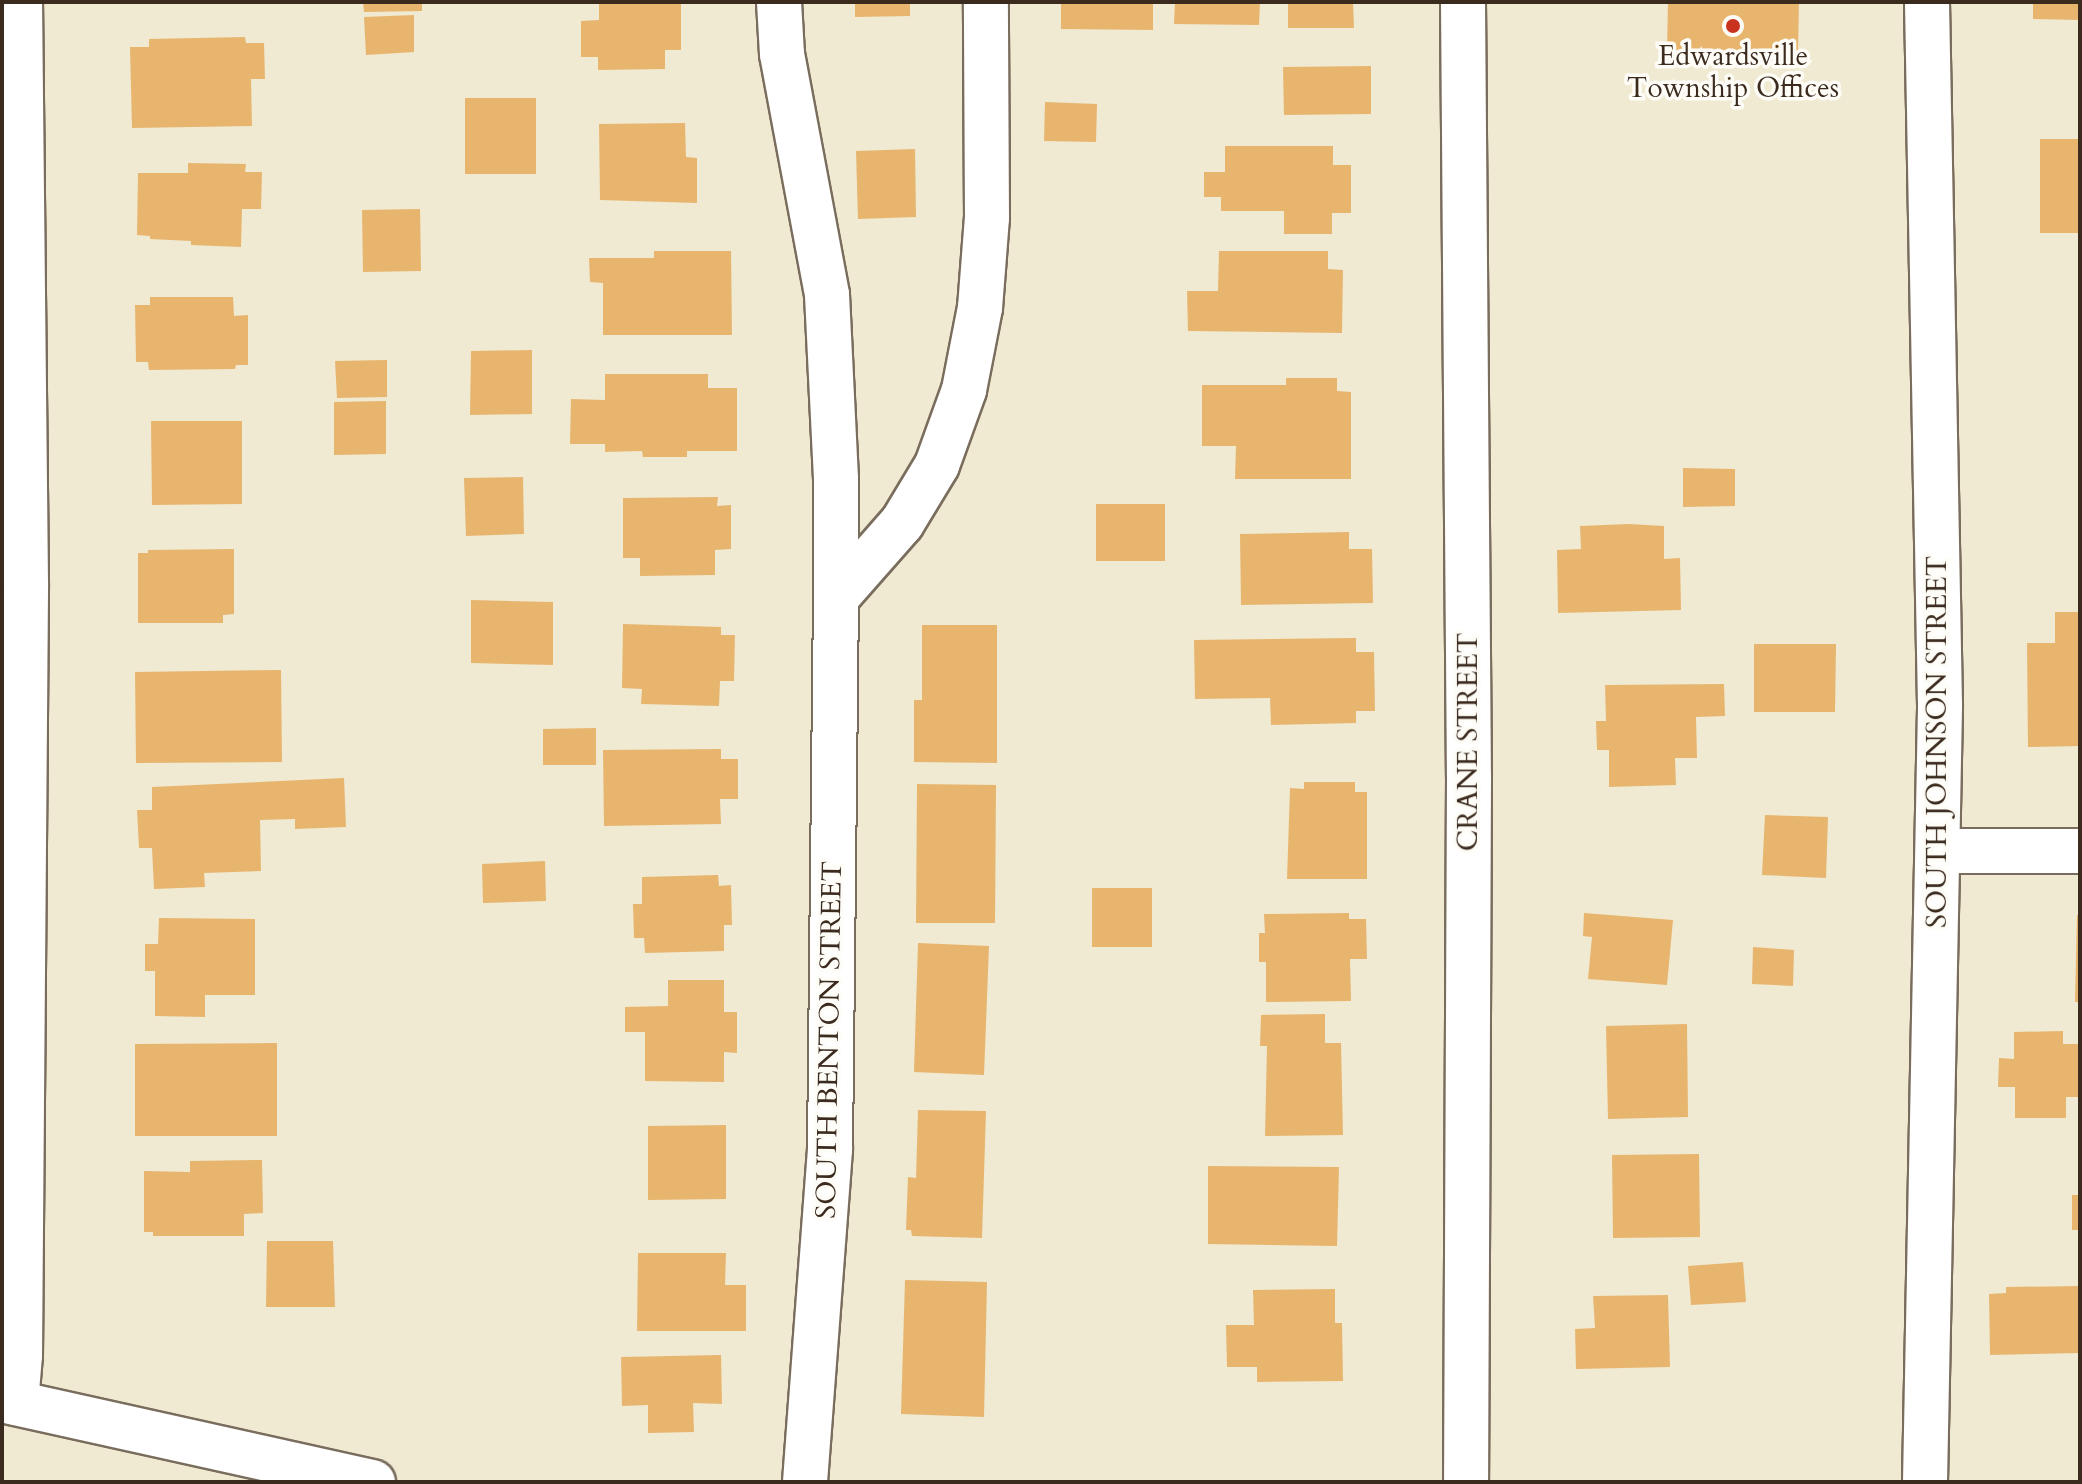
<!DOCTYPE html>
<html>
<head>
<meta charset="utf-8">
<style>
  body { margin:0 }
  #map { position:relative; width:2082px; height:1484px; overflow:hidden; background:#efead1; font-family:Cardo,serif }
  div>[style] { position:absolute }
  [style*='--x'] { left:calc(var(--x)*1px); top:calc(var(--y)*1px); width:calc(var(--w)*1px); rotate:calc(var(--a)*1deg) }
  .building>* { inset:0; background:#e8b56f }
  .roads { filter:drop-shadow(2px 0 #7a6d5d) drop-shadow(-2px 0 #7a6d5d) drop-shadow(0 2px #7a6d5d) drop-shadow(0 -2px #7a6d5d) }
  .minor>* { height:44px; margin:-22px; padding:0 22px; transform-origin:22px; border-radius:22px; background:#fff }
  .tertiary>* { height:44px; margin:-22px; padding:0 22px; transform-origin:22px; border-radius:22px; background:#fff }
  .dots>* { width:22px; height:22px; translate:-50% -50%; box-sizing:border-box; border:4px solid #fdfcf7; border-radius:50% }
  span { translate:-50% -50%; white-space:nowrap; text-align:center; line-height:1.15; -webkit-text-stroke:7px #fdfcf7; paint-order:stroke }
  .poi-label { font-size:28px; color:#3b2a1e }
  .street-label { font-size:28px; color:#3b2a1e }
  .frame { position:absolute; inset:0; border:4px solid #3b2a1e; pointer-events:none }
</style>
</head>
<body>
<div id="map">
  <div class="building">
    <i style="clip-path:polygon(363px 2px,422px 2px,422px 11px,364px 12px)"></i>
    <i style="clip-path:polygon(599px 2px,681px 2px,681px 50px,665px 50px,665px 69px,598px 70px,598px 57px,581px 57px,581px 21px,599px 20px)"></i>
    <i style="clip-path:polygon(855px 2px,910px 2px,910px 16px,855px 17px)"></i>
    <i style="clip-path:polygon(1061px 2px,1153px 2px,1153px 30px,1061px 29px)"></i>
    <i style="clip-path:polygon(1175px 2px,1260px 2px,1259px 25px,1174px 24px)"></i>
    <i style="clip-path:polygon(1288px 2px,1353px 2px,1354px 28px,1288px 28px)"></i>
    <i style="clip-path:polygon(1668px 2px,1799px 2px,1798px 52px,1667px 50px)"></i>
    <i style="clip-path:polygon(2033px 2px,2080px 2px,2080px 20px,2033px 19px)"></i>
    <i style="clip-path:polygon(414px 15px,414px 52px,366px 55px,364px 17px)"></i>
    <i style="clip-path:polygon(245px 37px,246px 43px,264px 43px,265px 79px,251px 79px,252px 126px,132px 128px,130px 47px,149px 47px,149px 39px)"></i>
    <i style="clip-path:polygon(1371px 66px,1371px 114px,1284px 115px,1283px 67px)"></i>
    <i style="clip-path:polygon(465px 98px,536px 98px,536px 174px,465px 174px)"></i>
    <i style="clip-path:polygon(1045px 102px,1097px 104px,1096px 142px,1044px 141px)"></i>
    <i style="clip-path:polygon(685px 123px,686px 157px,697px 158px,697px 203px,600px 200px,599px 124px)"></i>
    <i style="clip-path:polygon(2040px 139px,2080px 139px,2080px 233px,2040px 233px)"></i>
    <i style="clip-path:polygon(1225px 146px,1333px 146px,1333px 165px,1351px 165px,1351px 213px,1332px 213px,1332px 234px,1284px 234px,1284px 211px,1221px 211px,1221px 197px,1204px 197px,1204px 172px,1225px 172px)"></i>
    <i style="clip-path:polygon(915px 149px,916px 217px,858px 219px,856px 151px)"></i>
    <i style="clip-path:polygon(188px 163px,246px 164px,245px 172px,262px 172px,261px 209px,242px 209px,241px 247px,191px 245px,191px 241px,150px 239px,150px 236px,137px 235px,138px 173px,188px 173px)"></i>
    <i style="clip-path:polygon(420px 209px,421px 271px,363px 272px,362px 210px)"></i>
    <i style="clip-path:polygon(654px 251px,731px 251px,732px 335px,603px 335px,603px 283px,590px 282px,589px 258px,654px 258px)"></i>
    <i style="clip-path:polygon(1219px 251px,1328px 251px,1328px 269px,1343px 270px,1342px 333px,1188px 331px,1187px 291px,1218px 291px)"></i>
    <i style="clip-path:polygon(150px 297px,233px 297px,234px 316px,248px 315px,248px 365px,236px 365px,235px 369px,149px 370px,148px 362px,136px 362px,135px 305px,150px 305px)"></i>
    <i style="clip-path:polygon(532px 350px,532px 414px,470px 415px,471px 351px)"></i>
    <i style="clip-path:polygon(387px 360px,387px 397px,337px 398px,335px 361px)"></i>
    <i style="clip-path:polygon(605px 374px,708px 374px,708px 388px,737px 388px,737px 451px,687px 451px,687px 457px,643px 457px,642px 451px,605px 452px,605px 444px,570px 444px,571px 399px,605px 400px)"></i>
    <i style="clip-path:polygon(1286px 378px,1337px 378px,1337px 391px,1351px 392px,1351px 479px,1235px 479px,1236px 446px,1202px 446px,1202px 385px,1286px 385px)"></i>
    <i style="clip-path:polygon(386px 401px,386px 454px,334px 455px,334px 402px)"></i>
    <i style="clip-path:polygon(151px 421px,242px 421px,242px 504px,152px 505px)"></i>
    <i style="clip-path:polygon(1683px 468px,1735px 469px,1735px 506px,1683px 507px)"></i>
    <i style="clip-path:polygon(523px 477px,524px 534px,466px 536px,464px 478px)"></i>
    <i style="clip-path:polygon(718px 497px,717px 506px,731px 505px,731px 549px,715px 550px,715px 575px,640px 576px,640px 558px,623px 558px,623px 498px)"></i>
    <i style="clip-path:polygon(1096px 504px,1165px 504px,1165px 561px,1096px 561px)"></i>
    <i style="clip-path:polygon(1629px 524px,1664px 526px,1664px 559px,1680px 558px,1681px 610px,1558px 613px,1557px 550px,1581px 549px,1580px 526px)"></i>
    <i style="clip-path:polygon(1349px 532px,1349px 549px,1372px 549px,1373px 603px,1241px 605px,1240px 534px)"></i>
    <i style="clip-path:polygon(234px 549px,234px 614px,223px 615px,223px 623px,138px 623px,138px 553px,148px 553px,148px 550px)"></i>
    <i style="clip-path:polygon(471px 600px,553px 602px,553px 665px,471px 663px)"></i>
    <i style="clip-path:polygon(2055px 612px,2080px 612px,2080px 746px,2028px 747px,2027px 643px,2055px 643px)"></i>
    <i style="clip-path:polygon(623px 624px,721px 627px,721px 635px,735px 635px,734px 681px,720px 681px,719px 706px,641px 704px,642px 689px,622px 688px)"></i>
    <i style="clip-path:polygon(922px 625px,997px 625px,997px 763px,914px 762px,914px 700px,922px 700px)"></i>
    <i style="clip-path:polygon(1356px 638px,1356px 652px,1374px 652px,1375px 711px,1356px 711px,1356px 723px,1271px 725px,1270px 698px,1195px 699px,1194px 640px)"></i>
    <i style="clip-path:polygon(1754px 644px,1836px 644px,1835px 712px,1754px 712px)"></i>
    <i style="clip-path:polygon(281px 670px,282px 762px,136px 763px,135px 672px)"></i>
    <i style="clip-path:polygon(1724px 684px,1725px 716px,1696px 717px,1697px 758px,1675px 758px,1676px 785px,1609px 787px,1609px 750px,1597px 750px,1596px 721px,1606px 721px,1605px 685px)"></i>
    <i style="clip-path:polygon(596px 728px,596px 765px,543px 765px,543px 729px)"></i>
    <i style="clip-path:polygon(721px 749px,721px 759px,738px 759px,738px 799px,720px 799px,721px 824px,604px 826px,603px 750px)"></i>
    <i style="clip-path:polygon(344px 778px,346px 827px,295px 829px,295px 819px,260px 820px,261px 871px,204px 873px,205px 887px,154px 889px,152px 848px,139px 848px,137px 810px,152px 810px,152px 787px)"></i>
    <i style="clip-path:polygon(1304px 782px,1355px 782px,1355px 792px,1367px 792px,1367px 879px,1287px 879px,1290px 788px,1304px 789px)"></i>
    <i style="clip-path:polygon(917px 784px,996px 785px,995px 923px,916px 923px)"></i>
    <i style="clip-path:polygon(1765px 815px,1828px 817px,1826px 878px,1762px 875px)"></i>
    <i style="clip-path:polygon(545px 861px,546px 901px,483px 903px,482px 864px)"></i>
    <i style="clip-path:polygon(718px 875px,719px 886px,731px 885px,732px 925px,724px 925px,724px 951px,645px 953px,644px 938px,634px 938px,633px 904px,642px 904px,642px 877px)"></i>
    <i style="clip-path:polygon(1092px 888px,1152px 888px,1152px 947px,1092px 947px)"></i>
    <i style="clip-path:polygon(1349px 913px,1349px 919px,1366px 919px,1367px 959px,1350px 959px,1351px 1001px,1266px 1002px,1266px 962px,1259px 962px,1259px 933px,1265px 933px,1264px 914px)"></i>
    <i style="clip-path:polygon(1584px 913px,1673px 920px,1667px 985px,1588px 979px,1592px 937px,1583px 936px)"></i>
    <i style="clip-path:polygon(2077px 915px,2080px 915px,2080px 1002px,2075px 1002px)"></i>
    <i style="clip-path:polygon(159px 918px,255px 919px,255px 995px,205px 995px,205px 1017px,155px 1016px,155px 971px,145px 971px,145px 944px,158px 944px)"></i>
    <i style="clip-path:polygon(918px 943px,989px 946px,984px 1075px,914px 1072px)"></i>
    <i style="clip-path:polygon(1753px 947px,1794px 950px,1793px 986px,1752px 984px)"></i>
    <i style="clip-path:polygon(668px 980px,724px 980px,724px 1012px,737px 1012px,737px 1053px,724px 1052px,724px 1082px,645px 1081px,645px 1032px,625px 1032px,625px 1007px,668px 1006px)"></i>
    <i style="clip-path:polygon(1325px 1014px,1325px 1043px,1341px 1043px,1343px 1135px,1265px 1136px,1267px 1046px,1260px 1046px,1261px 1015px)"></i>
    <i style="clip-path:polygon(1687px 1024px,1688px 1117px,1608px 1119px,1606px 1026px)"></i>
    <i style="clip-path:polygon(2063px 1031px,2063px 1044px,2080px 1044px,2080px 1097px,2066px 1097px,2066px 1118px,2015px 1118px,2015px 1087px,1998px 1087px,1999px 1058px,2014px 1059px,2014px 1032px)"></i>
    <i style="clip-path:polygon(277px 1043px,277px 1136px,135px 1136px,135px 1044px)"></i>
    <i style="clip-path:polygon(918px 1110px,986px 1111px,982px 1238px,912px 1236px,911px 1230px,906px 1230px,908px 1177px,916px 1178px)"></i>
    <i style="clip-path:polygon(726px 1125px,726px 1199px,648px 1200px,648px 1126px)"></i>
    <i style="clip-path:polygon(1699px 1154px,1700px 1237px,1613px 1238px,1612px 1155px)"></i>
    <i style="clip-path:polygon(262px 1160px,263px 1213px,244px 1214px,244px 1236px,153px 1236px,153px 1232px,144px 1232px,144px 1171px,190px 1172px,190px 1161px)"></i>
    <i style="clip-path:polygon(1208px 1166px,1339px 1167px,1337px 1246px,1208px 1244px)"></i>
    <i style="clip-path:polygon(2072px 1195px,2080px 1195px,2080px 1230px,2072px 1230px)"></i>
    <i style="clip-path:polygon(267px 1241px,333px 1241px,335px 1307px,266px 1307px)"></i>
    <i style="clip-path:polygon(638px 1253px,726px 1253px,725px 1285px,746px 1285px,746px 1331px,637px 1331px)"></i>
    <i style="clip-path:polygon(1743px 1262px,1746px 1302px,1691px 1305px,1688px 1266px)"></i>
    <i style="clip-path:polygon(905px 1280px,987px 1282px,984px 1417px,901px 1414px)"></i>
    <i style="clip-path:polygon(2080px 1286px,2080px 1353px,1990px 1355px,1989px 1294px,2006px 1293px,2006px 1287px)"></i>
    <i style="clip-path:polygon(1335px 1289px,1335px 1323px,1342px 1323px,1343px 1381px,1257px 1382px,1257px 1367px,1227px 1367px,1226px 1325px,1254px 1325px,1253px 1290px)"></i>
    <i style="clip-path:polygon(1668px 1295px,1670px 1367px,1576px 1369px,1575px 1329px,1595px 1328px,1593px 1296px)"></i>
    <i style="clip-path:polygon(721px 1355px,722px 1404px,693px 1403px,694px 1432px,648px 1433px,648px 1405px,622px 1406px,621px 1357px)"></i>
  </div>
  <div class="roads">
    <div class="minor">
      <i style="--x:779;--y:2;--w:52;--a:86.7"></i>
      <i style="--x:782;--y:54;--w:245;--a:79.4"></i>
      <i style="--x:827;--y:295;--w:184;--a:87.2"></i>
      <i style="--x:836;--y:479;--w:119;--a:90"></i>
      <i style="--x:1463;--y:2;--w:776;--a:89.56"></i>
      <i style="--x:1469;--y:778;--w:704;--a:90.24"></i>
      <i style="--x:1939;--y:851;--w:141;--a:0"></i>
      <i style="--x:16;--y:1403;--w:48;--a:-85.2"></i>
      <i style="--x:20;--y:1355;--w:772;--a:-89.55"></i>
      <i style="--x:26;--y:583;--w:581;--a:-90.59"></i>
      <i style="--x:805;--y:1482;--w:333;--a:-85.7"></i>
      <i style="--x:830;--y:1150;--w:552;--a:-89.38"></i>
      <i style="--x:836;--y:598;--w:100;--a:-48.7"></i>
      <i style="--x:902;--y:523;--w:68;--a:-58.9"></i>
      <i style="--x:937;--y:465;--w:80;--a:-70.2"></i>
      <i style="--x:964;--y:390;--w:84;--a:-79"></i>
      <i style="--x:980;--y:308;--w:90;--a:-85.6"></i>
      <i style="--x:987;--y:218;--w:216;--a:-90.3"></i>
      <i style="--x:1925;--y:1482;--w:777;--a:-88.89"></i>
      <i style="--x:1940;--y:705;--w:703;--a:-91.06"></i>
    </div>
    <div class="tertiary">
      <i style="--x:2;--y:1400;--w:380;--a:12.5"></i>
    </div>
  </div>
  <div class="dots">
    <i style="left:1733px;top:26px;background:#c8321e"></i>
  </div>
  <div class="poi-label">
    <span style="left:1733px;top:72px">Edwardsville<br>Township Offices</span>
  </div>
  <div class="street-label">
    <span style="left:1468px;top:742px;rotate:-90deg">CRANE STREET</span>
    <span style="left:1937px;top:742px;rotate:-90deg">SOUTH JOHNSON STREET</span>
    <span style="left:829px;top:1040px;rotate:-89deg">SOUTH BENTON STREET</span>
  </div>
  <div class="frame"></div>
</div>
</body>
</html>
